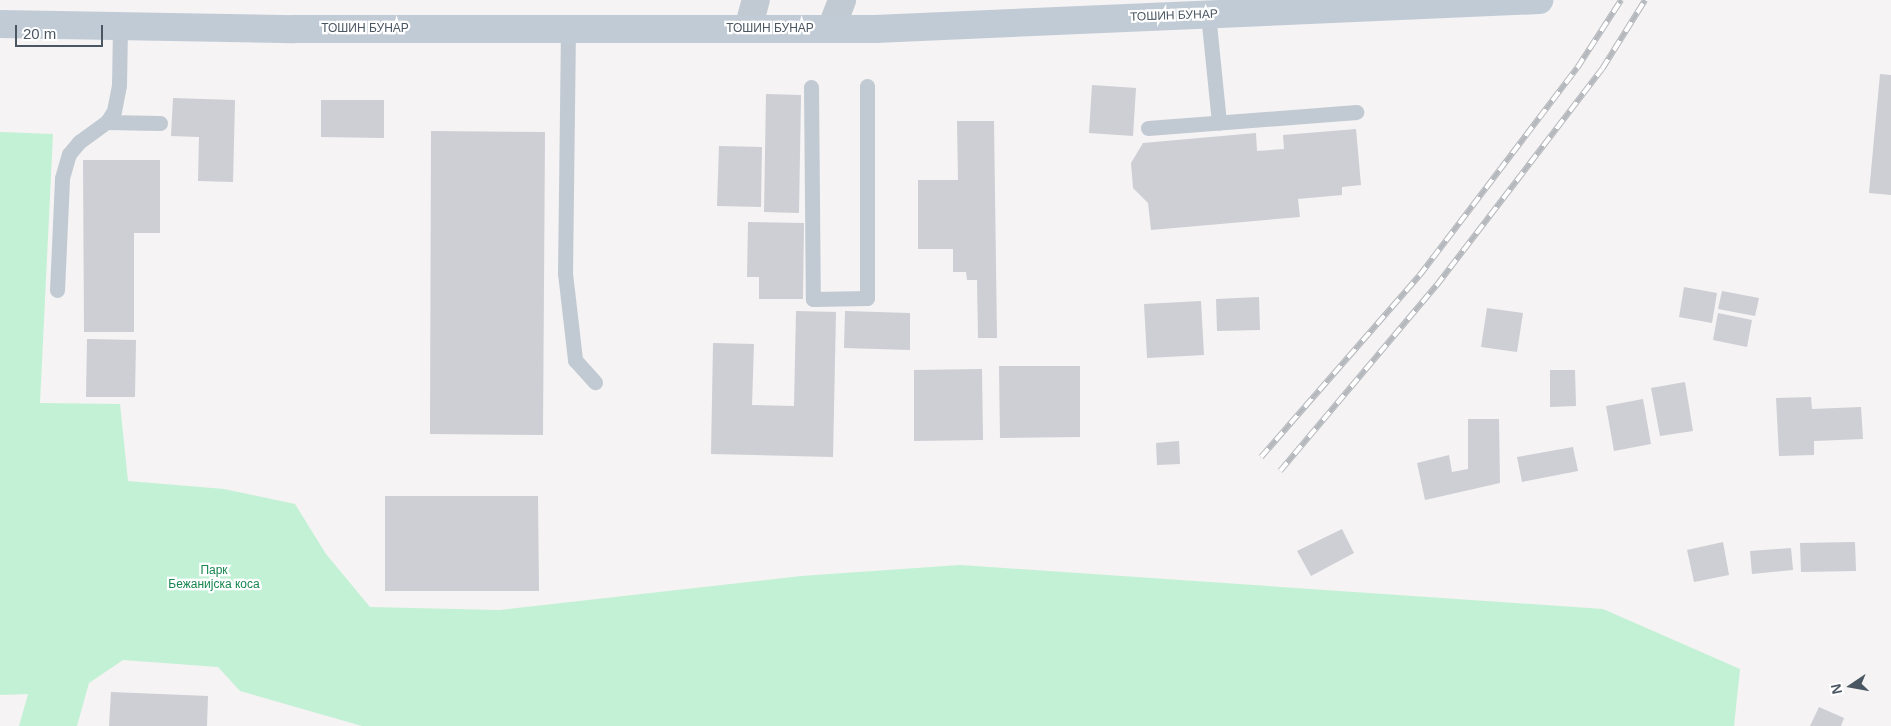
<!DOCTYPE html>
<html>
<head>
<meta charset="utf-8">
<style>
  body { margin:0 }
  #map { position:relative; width:1891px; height:726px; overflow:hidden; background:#f5f3f3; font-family:Arial,sans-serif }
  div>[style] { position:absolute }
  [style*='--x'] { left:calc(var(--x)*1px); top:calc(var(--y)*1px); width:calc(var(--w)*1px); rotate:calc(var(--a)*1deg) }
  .green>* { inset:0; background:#c3f1d5 }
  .building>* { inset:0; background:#cdcfd5 }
  .service>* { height:15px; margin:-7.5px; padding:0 7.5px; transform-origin:7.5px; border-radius:7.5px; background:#c1cad2 }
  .tertiary>* { height:28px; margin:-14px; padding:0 14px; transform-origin:14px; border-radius:14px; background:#c1cad2 }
  .secondary>* { height:28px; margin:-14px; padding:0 14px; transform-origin:14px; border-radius:14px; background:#c1cbd6 }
  .rail>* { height:5.5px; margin-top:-2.75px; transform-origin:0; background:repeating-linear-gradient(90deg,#fff 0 11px,#b5b8bd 0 22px); box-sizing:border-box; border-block:1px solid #b5b8bd }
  span { translate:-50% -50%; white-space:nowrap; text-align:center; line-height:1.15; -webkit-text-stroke:4.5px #fff; paint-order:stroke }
  .street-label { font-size:12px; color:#4a5661 }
  .park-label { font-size:12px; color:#17864f }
  .north { position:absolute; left:1826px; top:661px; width:50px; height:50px; -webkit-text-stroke:4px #fff; paint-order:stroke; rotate:258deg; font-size:14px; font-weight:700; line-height:20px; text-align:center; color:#4a5661 }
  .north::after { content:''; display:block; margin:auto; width:18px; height:22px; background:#4a5661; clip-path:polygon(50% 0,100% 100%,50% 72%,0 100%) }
  .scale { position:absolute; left:15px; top:25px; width:88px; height:22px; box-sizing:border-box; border:2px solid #4a5661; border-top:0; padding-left:6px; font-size:15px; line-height:18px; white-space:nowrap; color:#4a5661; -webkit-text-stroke:4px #fff; paint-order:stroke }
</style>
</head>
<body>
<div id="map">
  <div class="green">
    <i style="clip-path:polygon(0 132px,53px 134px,40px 403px,120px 404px,128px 481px,224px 489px,295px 504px,326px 554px,370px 607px,500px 610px,801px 576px,960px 565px,1603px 609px,1740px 669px,1734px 726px,362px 726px,240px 691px,218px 667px,123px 660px,89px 683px,77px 726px,19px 726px,28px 694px,0 695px)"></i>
  </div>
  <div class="building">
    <i style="clip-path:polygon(1880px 74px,1891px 75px,1891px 195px,1869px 193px)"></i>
    <i style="clip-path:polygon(1092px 85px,1136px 88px,1133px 136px,1089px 133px)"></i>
    <i style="clip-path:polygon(766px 94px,801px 95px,799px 213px,764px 212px)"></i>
    <i style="clip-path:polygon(173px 98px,235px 100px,233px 182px,198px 181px,199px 137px,171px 136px)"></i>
    <i style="clip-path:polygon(321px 100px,384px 100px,384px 138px,321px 137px)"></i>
    <i style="clip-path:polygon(957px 121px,994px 121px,997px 338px,978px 338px,977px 280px,967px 280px,966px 272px,953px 272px,953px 249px,918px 249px,918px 180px,958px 180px)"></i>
    <i style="clip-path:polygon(1356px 129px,1361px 185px,1342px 187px,1342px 195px,1298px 199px,1300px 217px,1151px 230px,1148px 203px,1133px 188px,1131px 163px,1143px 143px,1256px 133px,1257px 151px,1284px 149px,1283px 135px)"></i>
    <i style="clip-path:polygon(431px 131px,545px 132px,543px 435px,430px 434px)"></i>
    <i style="clip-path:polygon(719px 146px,762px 147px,761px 207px,717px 206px)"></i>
    <i style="clip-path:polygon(83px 160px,160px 160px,160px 233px,134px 233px,134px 332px,84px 332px)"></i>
    <i style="clip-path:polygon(748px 222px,804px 223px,803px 299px,759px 299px,759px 277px,747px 277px)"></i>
    <i style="clip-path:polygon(1684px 287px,1717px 293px,1712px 323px,1679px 317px)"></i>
    <i style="clip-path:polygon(1722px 291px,1759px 298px,1755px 316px,1718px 309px)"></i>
    <i style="clip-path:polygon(1259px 297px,1260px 330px,1217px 331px,1216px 299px)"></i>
    <i style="clip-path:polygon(1201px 301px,1204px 355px,1147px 358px,1144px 304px)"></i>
    <i style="clip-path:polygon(1487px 308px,1523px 313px,1517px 352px,1481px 347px)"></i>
    <i style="clip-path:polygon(796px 311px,836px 312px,833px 457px,711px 454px,713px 343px,754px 344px,752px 405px,794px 406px)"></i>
    <i style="clip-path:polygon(845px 311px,910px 313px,910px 350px,844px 348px)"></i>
    <i style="clip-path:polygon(1718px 313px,1752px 320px,1747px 347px,1713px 340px)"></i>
    <i style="clip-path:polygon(87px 339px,136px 340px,135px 397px,86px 397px)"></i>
    <i style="clip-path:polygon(999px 366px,1080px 366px,1080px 437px,1000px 438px)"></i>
    <i style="clip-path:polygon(982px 369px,983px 440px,914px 441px,914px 370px)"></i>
    <i style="clip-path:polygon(1550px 370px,1575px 370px,1576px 406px,1550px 407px)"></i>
    <i style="clip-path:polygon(1685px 382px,1693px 431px,1660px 436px,1651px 388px)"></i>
    <i style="clip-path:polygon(1811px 397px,1812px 409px,1861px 407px,1863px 439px,1814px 441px,1814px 455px,1779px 456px,1776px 398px)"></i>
    <i style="clip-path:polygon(1643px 399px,1651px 444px,1614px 451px,1606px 406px)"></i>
    <i style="clip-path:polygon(1468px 419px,1499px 419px,1500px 483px,1425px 500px,1417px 463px,1449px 455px,1452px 472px,1468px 469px)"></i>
    <i style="clip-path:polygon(1179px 441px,1180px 464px,1157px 465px,1156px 443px)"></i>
    <i style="clip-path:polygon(1573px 447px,1578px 471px,1522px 482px,1517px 457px)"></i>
    <i style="clip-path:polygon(385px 496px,538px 496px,539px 591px,385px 591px)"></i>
    <i style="clip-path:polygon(1342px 529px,1354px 553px,1311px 576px,1297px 551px)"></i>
    <i style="clip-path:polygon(1723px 542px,1729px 575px,1694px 582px,1687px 550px)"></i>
    <i style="clip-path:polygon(1855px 542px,1856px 571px,1801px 572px,1800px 543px)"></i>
    <i style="clip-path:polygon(1791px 548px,1793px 570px,1752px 574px,1750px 551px)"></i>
    <i style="clip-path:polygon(111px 692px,208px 696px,207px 726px,109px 726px)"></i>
    <i style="clip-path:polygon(1819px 707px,1844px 718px,1841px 726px,1810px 726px)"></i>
  </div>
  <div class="service">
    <i style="--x:1208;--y:14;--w:109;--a:84.2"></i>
    <i style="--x:568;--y:28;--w:245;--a:90.7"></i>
    <i style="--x:565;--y:273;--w:88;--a:83.4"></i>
    <i style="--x:575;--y:360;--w:30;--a:48"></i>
    <i style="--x:811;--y:87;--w:212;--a:89.5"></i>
    <i style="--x:813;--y:299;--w:54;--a:-1.1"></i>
    <i style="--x:867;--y:298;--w:212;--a:-90"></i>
    <i style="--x:107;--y:122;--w:53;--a:1.1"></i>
    <i style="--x:1148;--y:128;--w:209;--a:-4.4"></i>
    <i style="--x:57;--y:290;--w:112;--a:-87.4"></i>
    <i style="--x:62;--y:178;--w:25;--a:-74"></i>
    <i style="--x:69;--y:154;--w:16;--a:-50"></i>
    <i style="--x:79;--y:142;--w:34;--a:-36"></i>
    <i style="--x:107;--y:122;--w:13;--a:-58"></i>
    <i style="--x:114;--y:111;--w:26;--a:-79"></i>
    <i style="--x:119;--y:85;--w:60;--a:-89"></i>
  </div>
  <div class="tertiary">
    <i style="--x:748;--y:29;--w:30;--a:-75"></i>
    <i style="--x:831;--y:29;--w:31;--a:-69"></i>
  </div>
  <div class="secondary">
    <i style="--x:0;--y:24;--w:294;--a:1"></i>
    <i style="--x:294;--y:29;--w:581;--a:0"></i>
    <i style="--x:875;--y:29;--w:665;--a:-2.5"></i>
  </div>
  <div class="rail">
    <i style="--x:1261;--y:457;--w:240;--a:-48.9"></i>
    <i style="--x:1419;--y:276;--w:261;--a:-52.8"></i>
    <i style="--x:1577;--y:68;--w:81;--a:-57.1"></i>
    <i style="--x:1280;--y:471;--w:242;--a:-49.9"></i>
    <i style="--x:1436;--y:286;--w:273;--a:-52.6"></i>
    <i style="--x:1602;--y:69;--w:81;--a:-58.1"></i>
  </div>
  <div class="street-label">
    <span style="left:1174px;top:16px;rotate:-2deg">ТОШИН БУНАР</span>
    <span style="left:365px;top:29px">ТОШИН БУНАР</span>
    <span style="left:770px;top:29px">ТОШИН БУНАР</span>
  </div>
  <div class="park-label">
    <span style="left:214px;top:578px">Парк<br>Бежанијска коса</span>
  </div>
  <div class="north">N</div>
  <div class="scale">20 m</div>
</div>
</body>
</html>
